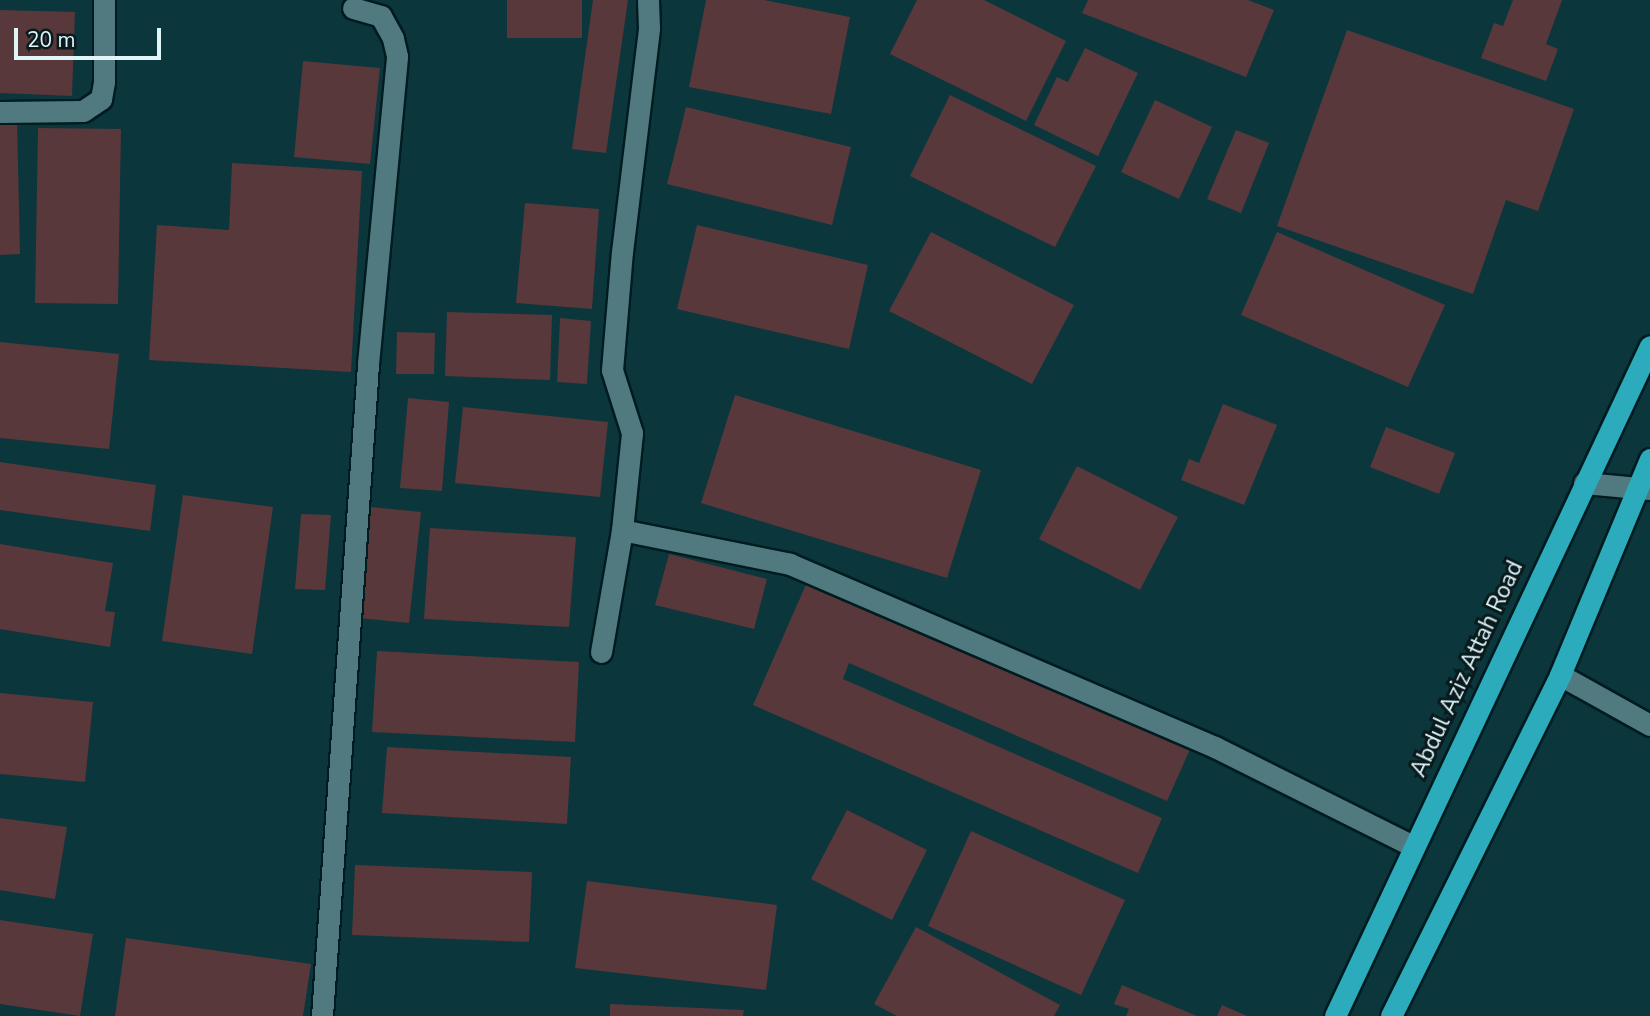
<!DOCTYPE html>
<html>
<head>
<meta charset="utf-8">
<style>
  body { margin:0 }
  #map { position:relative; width:1650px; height:1016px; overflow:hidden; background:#0b363c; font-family:"Nunito Sans",sans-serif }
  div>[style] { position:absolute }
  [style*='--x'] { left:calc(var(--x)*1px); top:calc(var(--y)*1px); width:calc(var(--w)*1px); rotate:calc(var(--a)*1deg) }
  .building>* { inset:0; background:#58383b }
  .roads { filter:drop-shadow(2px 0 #001c20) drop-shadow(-2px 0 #001c20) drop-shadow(0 2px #001c20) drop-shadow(0 -2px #001c20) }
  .street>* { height:21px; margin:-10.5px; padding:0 10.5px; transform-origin:10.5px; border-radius:10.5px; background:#517a80 }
  .highway>* { height:21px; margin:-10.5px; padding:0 10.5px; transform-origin:10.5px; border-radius:10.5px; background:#2babbc }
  span { translate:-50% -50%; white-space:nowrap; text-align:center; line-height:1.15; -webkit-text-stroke:6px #091a1d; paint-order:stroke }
  .street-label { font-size:23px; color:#dff5f8 }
  .scale { position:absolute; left:14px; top:28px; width:147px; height:32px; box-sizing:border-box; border:4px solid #dff5f8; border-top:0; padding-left:9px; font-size:21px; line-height:24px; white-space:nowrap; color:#dff5f8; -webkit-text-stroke:5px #091a1d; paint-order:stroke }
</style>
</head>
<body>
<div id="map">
  <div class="building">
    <i style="clip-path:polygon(507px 0,582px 0,582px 38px,507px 38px)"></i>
    <i style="clip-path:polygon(593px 0,628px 0,606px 153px,572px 149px)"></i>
    <i style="clip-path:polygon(706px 0,764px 0,850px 17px,831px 114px,689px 87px)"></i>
    <i style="clip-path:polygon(917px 0,984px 0,1066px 41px,1026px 121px,890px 54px)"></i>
    <i style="clip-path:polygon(1088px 0,1248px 0,1274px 10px,1246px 77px,1082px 13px)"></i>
    <i style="clip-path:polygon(1513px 0,1562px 0,1546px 44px,1558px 49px,1546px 81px,1481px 58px,1494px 23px,1503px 26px)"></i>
    <i style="clip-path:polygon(0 10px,75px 12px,72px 96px,0 93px)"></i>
    <i style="clip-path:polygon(1347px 30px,1574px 109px,1538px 211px,1506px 200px,1473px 294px,1277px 226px)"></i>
    <i style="clip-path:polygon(1085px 48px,1138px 73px,1098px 156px,1034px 125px,1057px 77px,1068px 82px)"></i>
    <i style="clip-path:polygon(303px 61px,380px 68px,370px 164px,294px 157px)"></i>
    <i style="clip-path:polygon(950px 95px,1096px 166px,1055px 247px,910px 176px)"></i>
    <i style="clip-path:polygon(1155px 100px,1212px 127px,1179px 199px,1121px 172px)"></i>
    <i style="clip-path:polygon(686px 107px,851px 147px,832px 225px,667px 184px)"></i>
    <i style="clip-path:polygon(0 119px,17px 119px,20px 254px,0 255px)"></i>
    <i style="clip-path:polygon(38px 128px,121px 129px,118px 304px,35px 303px)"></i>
    <i style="clip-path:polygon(1236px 130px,1269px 143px,1241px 213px,1207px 199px)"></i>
    <i style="clip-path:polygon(232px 163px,362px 171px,351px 372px,149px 360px,157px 225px,229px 230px)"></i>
    <i style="clip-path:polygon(525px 203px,599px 209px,592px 309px,516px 303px)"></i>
    <i style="clip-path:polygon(697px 225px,868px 265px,849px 349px,677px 309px)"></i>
    <i style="clip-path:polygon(931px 232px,1074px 305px,1032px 384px,889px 311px)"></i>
    <i style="clip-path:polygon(1277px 232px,1445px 305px,1408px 387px,1241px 315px)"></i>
    <i style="clip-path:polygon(447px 312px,552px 315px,550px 380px,445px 376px)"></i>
    <i style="clip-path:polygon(560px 318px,591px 321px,587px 384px,557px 382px)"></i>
    <i style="clip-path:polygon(397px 332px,435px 333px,434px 374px,396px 374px)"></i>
    <i style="clip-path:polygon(0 342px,119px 354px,109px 449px,0 438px)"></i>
    <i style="clip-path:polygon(735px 395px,981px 470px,947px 578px,701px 503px)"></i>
    <i style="clip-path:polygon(408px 398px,449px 402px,442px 491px,400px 488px)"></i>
    <i style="clip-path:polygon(1223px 404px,1277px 425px,1244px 505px,1181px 480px,1189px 459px,1199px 463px)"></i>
    <i style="clip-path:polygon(463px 407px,608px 422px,600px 497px,455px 483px)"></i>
    <i style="clip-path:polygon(1386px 427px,1455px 453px,1439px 494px,1370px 467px)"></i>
    <i style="clip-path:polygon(0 462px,156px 485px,150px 531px,0 510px)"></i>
    <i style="clip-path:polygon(1077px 466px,1178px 517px,1140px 590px,1039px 539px)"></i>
    <i style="clip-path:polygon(183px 495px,273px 507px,252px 654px,162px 641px)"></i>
    <i style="clip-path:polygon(371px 507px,421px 512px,409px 623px,359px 618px)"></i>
    <i style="clip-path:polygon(301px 514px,331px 515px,325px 590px,295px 589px)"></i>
    <i style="clip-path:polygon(430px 528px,576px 537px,569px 627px,424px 619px)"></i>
    <i style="clip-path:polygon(0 544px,113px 563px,105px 611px,115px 612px,110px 647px,0 629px)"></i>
    <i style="clip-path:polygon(669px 554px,767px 579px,754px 629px,655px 605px)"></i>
    <i style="clip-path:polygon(808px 580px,1191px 747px,1167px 801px,849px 663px,843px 679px,1162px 818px,1138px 873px,753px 705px)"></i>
    <i style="clip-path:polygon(377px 651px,579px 662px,575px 742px,372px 732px)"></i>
    <i style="clip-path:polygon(0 693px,93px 702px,85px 782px,0 774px)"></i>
    <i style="clip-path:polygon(387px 747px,571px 757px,567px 824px,382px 813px)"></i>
    <i style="clip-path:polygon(847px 810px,927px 850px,892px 920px,811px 879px)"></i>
    <i style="clip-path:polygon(0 818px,67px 827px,55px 899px,0 890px)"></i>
    <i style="clip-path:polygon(971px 831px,1125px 900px,1081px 995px,928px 926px)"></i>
    <i style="clip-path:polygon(355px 865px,532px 872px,529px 942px,352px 935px)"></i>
    <i style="clip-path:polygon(587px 881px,777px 905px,766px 990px,575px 968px)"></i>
    <i style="clip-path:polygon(0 920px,93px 934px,80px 1016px,0 1004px)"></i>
    <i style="clip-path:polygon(916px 927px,1060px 1005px,1054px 1016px,897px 1016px,874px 1004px)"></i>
    <i style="clip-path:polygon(126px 938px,311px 964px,303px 1016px,115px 1016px)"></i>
    <i style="clip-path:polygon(1122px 985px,1197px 1016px,1126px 1016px,1129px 1009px,1114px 1004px)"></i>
    <i style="clip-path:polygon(610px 1004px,744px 1010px,743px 1016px,610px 1016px)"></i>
    <i style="clip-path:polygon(1222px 1005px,1247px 1016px,1217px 1016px)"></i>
  </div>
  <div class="roads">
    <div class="street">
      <i style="--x:0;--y:112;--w:83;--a:-0.7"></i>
      <i style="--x:83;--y:111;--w:22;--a:-34"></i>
      <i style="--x:101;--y:99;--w:17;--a:-80"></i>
      <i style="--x:104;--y:82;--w:82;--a:-90"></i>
      <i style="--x:1584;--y:483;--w:66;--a:5.2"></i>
      <i style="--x:622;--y:530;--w:171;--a:11.4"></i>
      <i style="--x:790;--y:564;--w:463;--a:23.3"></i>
      <i style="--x:1215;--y:747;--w:221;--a:26.6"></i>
      <i style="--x:601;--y:652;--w:124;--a:-80.2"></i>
      <i style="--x:622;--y:530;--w:98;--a:-84.1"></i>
      <i style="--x:632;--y:433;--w:66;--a:-107.6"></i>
      <i style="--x:612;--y:370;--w:118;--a:-85.2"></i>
      <i style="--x:622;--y:252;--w:226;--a:-83.1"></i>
      <i style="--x:649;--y:28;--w:28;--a:-92"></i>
      <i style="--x:1560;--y:675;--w:103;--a:29.1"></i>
      <i style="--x:322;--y:1016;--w:654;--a:-85.96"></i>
      <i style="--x:368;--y:364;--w:309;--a:-84.6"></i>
      <i style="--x:397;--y:56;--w:18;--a:-103"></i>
      <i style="--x:393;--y:38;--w:25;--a:-119"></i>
      <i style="--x:381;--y:16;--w:29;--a:-164"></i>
    </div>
    <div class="highway">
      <i style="--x:1335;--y:1016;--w:740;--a:-64.82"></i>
      <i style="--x:1391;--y:1016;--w:381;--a:-63.6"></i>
      <i style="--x:1560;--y:675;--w:234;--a:-67.4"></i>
    </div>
  </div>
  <div class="street-label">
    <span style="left:1467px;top:669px;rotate:-65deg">Abdul Aziz Attah Road</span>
  </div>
  <div class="scale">20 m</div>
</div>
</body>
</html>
